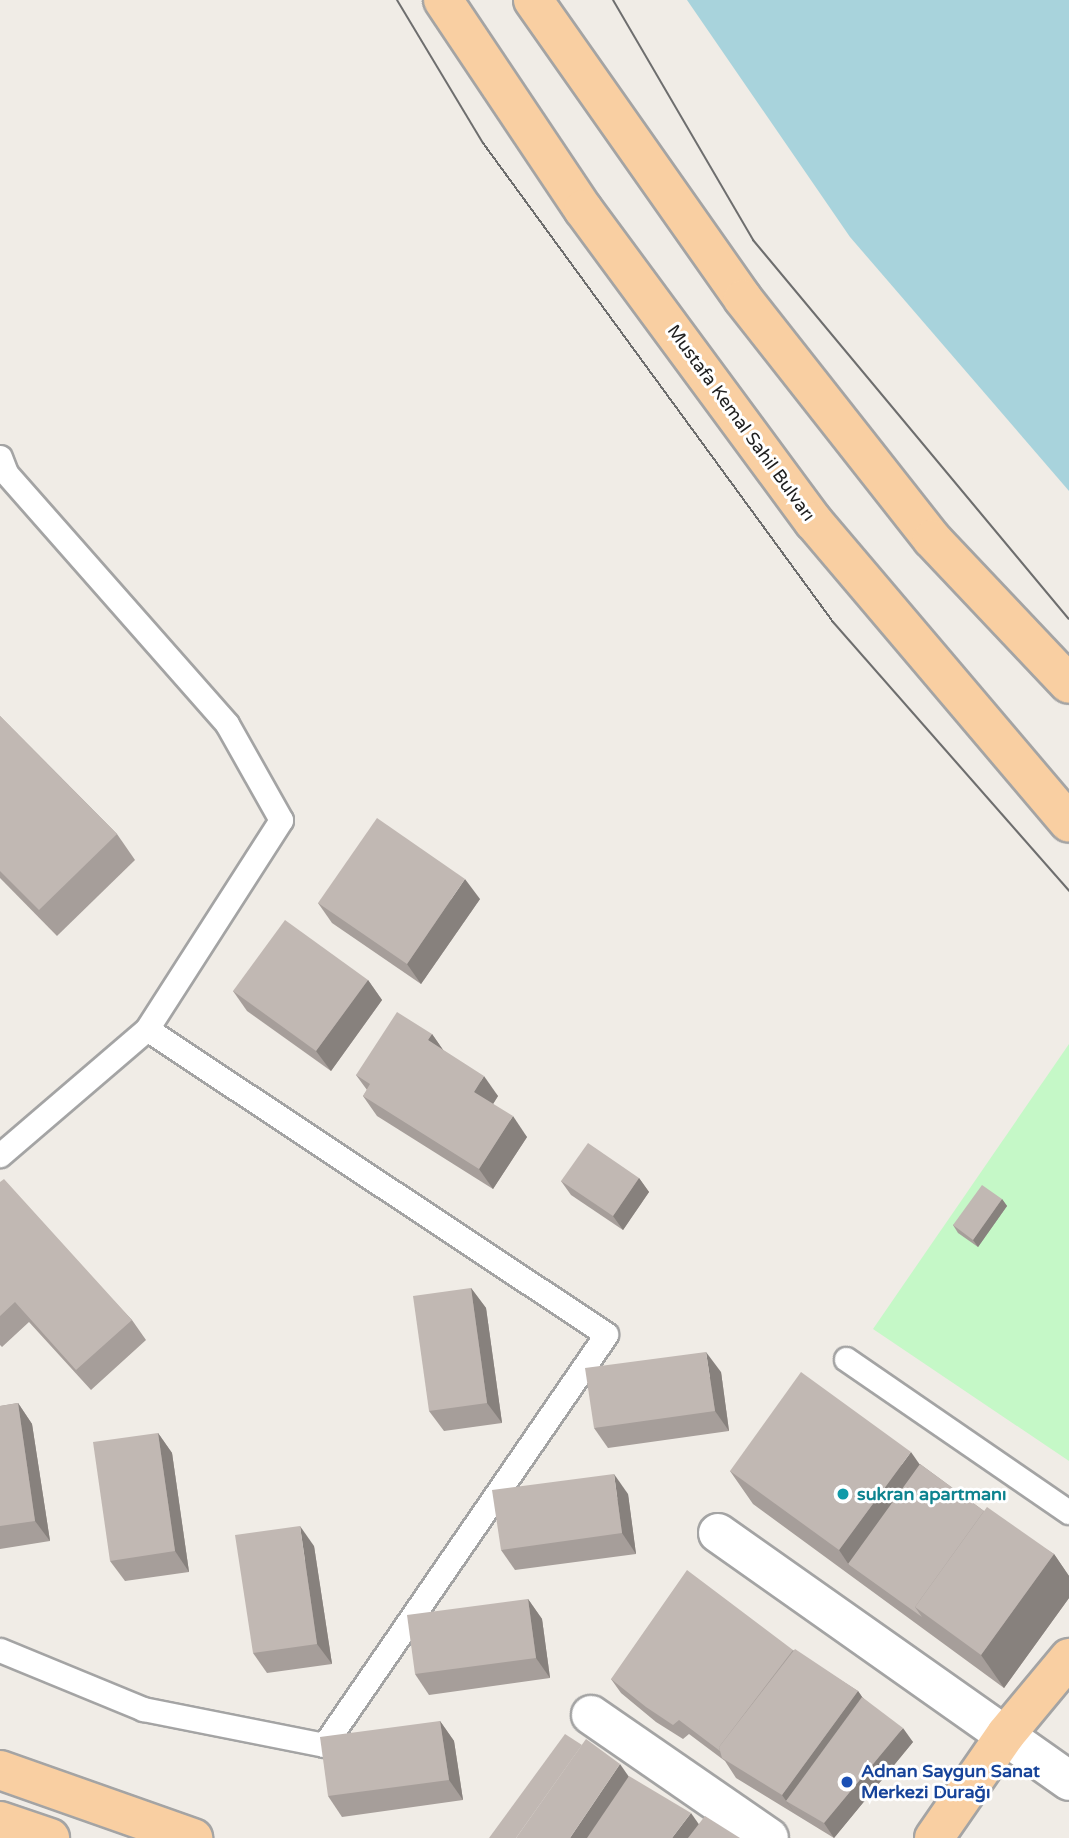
<!DOCTYPE html>
<html>
<head>
<meta charset="utf-8">
<style>
  body { margin:0 }
  #map { position:relative; width:1069px; height:1838px; overflow:hidden; background:#f0ece6; font-family:"Varela Round",sans-serif }
  div>[style] { position:absolute }
  [style*='--x'] { left:calc(var(--x)*1px); top:calc(var(--y)*1px); width:calc(var(--w)*1px); rotate:calc(var(--a)*1deg) }
  .park>* { inset:0; background:#c5f8c7 }
  .water>* { inset:0; background:#a8d3dc }
  .roads { filter:drop-shadow(2px 0 #a4a4a4) drop-shadow(-2px 0 #a4a4a4) drop-shadow(0 2px #a4a4a4) drop-shadow(0 -2px #a4a4a4) }
  .service>* { height:23px; margin:-11.5px; padding:0 11.5px; transform-origin:11.5px; border-radius:11.5px; background:#fff }
  .minor>* { height:38px; margin:-19px; padding:0 19px; transform-origin:19px; border-radius:19px; background:#fff }
  .primary>* { height:38px; margin:-19px; padding:0 19px; transform-origin:19px; border-radius:19px; background:#f9cfa2 }
  .tram>* { height:2px; margin:-1px; padding:0 1px; transform-origin:1px; border-radius:1px; background:#6e6e6e }
  .wall>* { inset:0; background:#a69e9a }
  .shaded-wall>* { inset:0; background:#87817d }
  .building>* { inset:0; background:#c1b8b3 }
  .dots>* { width:19px; height:19px; translate:-50% -50%; box-sizing:border-box; border:4px solid #fff; border-radius:50% }
  span { translate:-50% -50%; white-space:nowrap; text-align:center; line-height:1.15; -webkit-text-stroke:6px #fff; paint-order:stroke }
  .street-label { font-size:18px; color:#202020 }
  .culture-label { font-size:18px; color:#0d838f; font-weight:700 }
  .left { translate:0 -50%; text-align:left }
  .transit-label { font-size:18px; color:#164399; font-weight:700 }
</style>
</head>
<body>
<div id="map">
  <div class="park">
    <i style="clip-path:polygon(1069px 1044px,1069px 1461px,873px 1329px)"></i>
  </div>
  <div class="water">
    <i style="clip-path:polygon(687px 0,1069px 0,1069px 491px,850px 237px)"></i>
  </div>
  <div class="roads">
    <div class="service">
      <i style="--x:0;--y:457;--w:17;--a:69"></i>
      <i style="--x:6;--y:473;--w:334;--a:48.6"></i>
      <i style="--x:227;--y:724;--w:110;--a:60.6"></i>
      <i style="--x:281;--y:820;--w:248;--a:122.7"></i>
      <i style="--x:147;--y:1029;--w:194;--a:139.4"></i>
      <i style="--x:846;--y:1359;--w:270;--a:34.5"></i>
      <i style="--x:0;--y:1650;--w:155;--a:22.4"></i>
      <i style="--x:143;--y:1709;--w:185;--a:11.2"></i>
      <i style="--x:324;--y:1745;--w:498;--a:-55.5"></i>
      <i style="--x:606;--y:1334;--w:551;--a:-146.4"></i>
    </div>
    <div class="minor">
      <i style="--x:718;--y:1533;--w:430;--a:35.2"></i>
      <i style="--x:591;--y:1715;--w:216;--a:34.6"></i>
    </div>
    <div class="primary">
      <i style="--x:443;--y:0;--w:252;--a:56.2"></i>
      <i style="--x:583;--y:209;--w:389;--a:53.6"></i>
      <i style="--x:814;--y:522;--w:394;--a:49.7"></i>
      <i style="--x:533;--y:0;--w:365;--a:54.9"></i>
      <i style="--x:743;--y:299;--w:305;--a:51.8"></i>
      <i style="--x:932;--y:539;--w:199;--a:46.6"></i>
      <i style="--x:0;--y:1770;--w:205;--a:19.4"></i>
      <i style="--x:0;--y:1821;--w:53;--a:18.8"></i>
      <i style="--x:934;--y:1838;--w:126;--a:-55.3"></i>
      <i style="--x:1006;--y:1734;--w:99;--a:-50.3"></i>
    </div>
  </div>
  <div class="tram">
    <i style="--x:397;--y:0;--w:167;--a:59"></i>
    <i style="--x:483;--y:143;--w:593;--a:53.84"></i>
    <i style="--x:833;--y:622;--w:358;--a:48.7"></i>
    <i style="--x:613;--y:0;--w:278;--a:59.7"></i>
    <i style="--x:753;--y:240;--w:493;--a:50.2"></i>
  </div>
  <div class="wall">
    <i style="clip-path:polygon(0 716px,117px 834px,135px 860px,57px 936px,0 878px)"></i>
    <i style="clip-path:polygon(480px 899px,421px 984px,332px 923px,318px 903px)"></i>
    <i style="clip-path:polygon(368px 980px,382px 1000px,331px 1071px,247px 1011px,233px 991px)"></i>
    <i style="clip-path:polygon(432px 1034px,443px 1050px,498px 1096px,493px 1104px,527px 1137px,493px 1189px,377px 1116px,363px 1096px,367px 1090px,356px 1075px)"></i>
    <i style="clip-path:polygon(639px 1178px,649px 1192px,623px 1230px,571px 1195px,561px 1181px)"></i>
    <i style="clip-path:polygon(0 1182px,132px 1320px,146px 1340px,91px 1390px,29px 1322px,2px 1347px,0 1345px)"></i>
    <i style="clip-path:polygon(1002px 1199px,1007px 1206px,978px 1247px,958px 1233px,953px 1225px)"></i>
    <i style="clip-path:polygon(471px 1288px,486px 1308px,502px 1423px,444px 1431px,429px 1411px)"></i>
    <i style="clip-path:polygon(721px 1372px,729px 1431px,608px 1448px,594px 1428px)"></i>
    <i style="clip-path:polygon(18px 1403px,32px 1424px,50px 1541px,0 1549px,0 1406px)"></i>
    <i style="clip-path:polygon(158px 1433px,172px 1453px,189px 1572px,125px 1581px,110px 1561px)"></i>
    <i style="clip-path:polygon(920px 1464px,984px 1511px,1054px 1554px,1069px 1576px,1069px 1598px,1004px 1688px,753px 1504px,730px 1471px)"></i>
    <i style="clip-path:polygon(628px 1494px,636px 1554px,515px 1570px,501px 1550px)"></i>
    <i style="clip-path:polygon(314px 1546px,332px 1664px,267px 1673px,253px 1653px)"></i>
    <i style="clip-path:polygon(528px 1599px,542px 1619px,550px 1678px,429px 1695px,415px 1674px)"></i>
    <i style="clip-path:polygon(793px 1650px,858px 1691px,862px 1697px,913px 1742px,834px 1838px,736px 1778px,725px 1761px,689px 1734px,683px 1739px,656px 1722px,621px 1693px,611px 1679px)"></i>
    <i style="clip-path:polygon(440px 1721px,454px 1741px,463px 1800px,342px 1817px,328px 1796px)"></i>
  </div>
  <div class="shaded-wall">
    <i style="clip-path:polygon(465px 879px,480px 899px,421px 984px,407px 964px)"></i>
    <i style="clip-path:polygon(368px 980px,382px 1000px,331px 1071px,316px 1051px)"></i>
    <i style="clip-path:polygon(432px 1034px,446px 1054px,428px 1040px)"></i>
    <i style="clip-path:polygon(484px 1076px,498px 1096px,488px 1112px,474px 1092px)"></i>
    <i style="clip-path:polygon(513px 1116px,527px 1137px,493px 1189px,479px 1169px)"></i>
    <i style="clip-path:polygon(639px 1178px,649px 1192px,623px 1230px,613px 1216px)"></i>
    <i style="clip-path:polygon(1002px 1199px,1007px 1206px,978px 1247px,973px 1240px)"></i>
    <i style="clip-path:polygon(471px 1288px,486px 1308px,502px 1423px,487px 1403px)"></i>
    <i style="clip-path:polygon(706px 1352px,721px 1372px,729px 1431px,715px 1411px)"></i>
    <i style="clip-path:polygon(18px 1403px,32px 1424px,50px 1541px,35px 1521px)"></i>
    <i style="clip-path:polygon(158px 1433px,172px 1453px,189px 1572px,175px 1551px)"></i>
    <i style="clip-path:polygon(911px 1452px,934px 1485px,849px 1565px,839px 1550px)"></i>
    <i style="clip-path:polygon(614px 1474px,628px 1494px,636px 1554px,622px 1533px)"></i>
    <i style="clip-path:polygon(300px 1526px,314px 1546px,332px 1664px,317px 1644px)"></i>
    <i style="clip-path:polygon(1054px 1554px,1069px 1576px,1069px 1598px,1004px 1688px,981px 1655px)"></i>
    <i style="clip-path:polygon(528px 1599px,542px 1619px,550px 1678px,536px 1658px)"></i>
    <i style="clip-path:polygon(858px 1691px,872px 1711px,786px 1801px,796px 1815px,782px 1795px)"></i>
    <i style="clip-path:polygon(440px 1721px,454px 1741px,463px 1800px,449px 1780px)"></i>
    <i style="clip-path:polygon(903px 1728px,913px 1742px,834px 1838px,824px 1823px)"></i>
    <i style="clip-path:polygon(620px 1764px,643px 1797px,615px 1838px,570px 1838px)"></i>
    <i style="clip-path:polygon(691px 1813px,705px 1833px,701px 1838px,672px 1838px)"></i>
  </div>
  <div class="building">
    <i style="clip-path:polygon(0 716px,117px 834px,39px 910px,0 871px)"></i>
    <i style="clip-path:polygon(377px 818px,465px 879px,407px 964px,318px 903px)"></i>
    <i style="clip-path:polygon(285px 920px,368px 980px,316px 1051px,233px 991px)"></i>
    <i style="clip-path:polygon(397px 1012px,432px 1034px,428px 1040px,484px 1076px,474px 1092px,513px 1116px,479px 1169px,363px 1096px,370px 1084px,356px 1075px)"></i>
    <i style="clip-path:polygon(588px 1143px,639px 1178px,613px 1216px,561px 1181px)"></i>
    <i style="clip-path:polygon(4px 1179px,132px 1320px,76px 1370px,15px 1302px,0 1316px,0 1182px)"></i>
    <i style="clip-path:polygon(982px 1185px,1002px 1199px,973px 1240px,953px 1225px)"></i>
    <i style="clip-path:polygon(471px 1288px,487px 1403px,429px 1411px,413px 1296px)"></i>
    <i style="clip-path:polygon(706px 1352px,715px 1411px,594px 1428px,585px 1368px)"></i>
    <i style="clip-path:polygon(801px 1372px,911px 1452px,839px 1550px,730px 1471px)"></i>
    <i style="clip-path:polygon(18px 1403px,35px 1521px,0 1526px,0 1406px)"></i>
    <i style="clip-path:polygon(158px 1433px,175px 1551px,110px 1561px,93px 1442px)"></i>
    <i style="clip-path:polygon(920px 1464px,984px 1511px,915px 1607px,922px 1617px,848px 1564px)"></i>
    <i style="clip-path:polygon(614px 1474px,622px 1533px,501px 1550px,492px 1490px)"></i>
    <i style="clip-path:polygon(987px 1507px,1054px 1554px,981px 1655px,915px 1607px)"></i>
    <i style="clip-path:polygon(300px 1526px,317px 1644px,253px 1653px,235px 1535px)"></i>
    <i style="clip-path:polygon(687px 1570px,793px 1650px,719px 1747px,720px 1751px,679px 1720px,673px 1725px,646px 1707px,611px 1679px)"></i>
    <i style="clip-path:polygon(528px 1599px,536px 1658px,415px 1674px,407px 1615px)"></i>
    <i style="clip-path:polygon(795px 1649px,858px 1691px,782px 1795px,722px 1758px,719px 1747px)"></i>
    <i style="clip-path:polygon(862px 1697px,903px 1728px,824px 1823px,786px 1801px)"></i>
    <i style="clip-path:polygon(440px 1721px,449px 1780px,328px 1796px,320px 1737px)"></i>
    <i style="clip-path:polygon(565px 1734px,582px 1745px,516px 1838px,489px 1838px)"></i>
    <i style="clip-path:polygon(586px 1739px,620px 1764px,570px 1838px,516px 1838px)"></i>
    <i style="clip-path:polygon(629px 1776px,691px 1813px,672px 1838px,587px 1838px)"></i>
    <i style="clip-path:polygon(705px 1816px,740px 1838px,688px 1838px)"></i>
  </div>
  <div class="dots">
    <i style="left:843px;top:1494px;background:#0f9aa8"></i>
    <i style="left:847px;top:1782px;background:#1a4fb4"></i>
  </div>
  <div class="street-label">
    <span style="left:741px;top:423px;rotate:54deg">Mustafa Kemal Sahil Bulvarı</span>
  </div>
  <div class="culture-label">
    <span class="left" style="left:857px;top:1494px">sukran apartmanı</span>
  </div>
  <div class="transit-label">
    <span class="left" style="left:861px;top:1782px">Adnan Saygun Sanat<br>Merkezi Durağı</span>
  </div>
</div>
</body>
</html>
